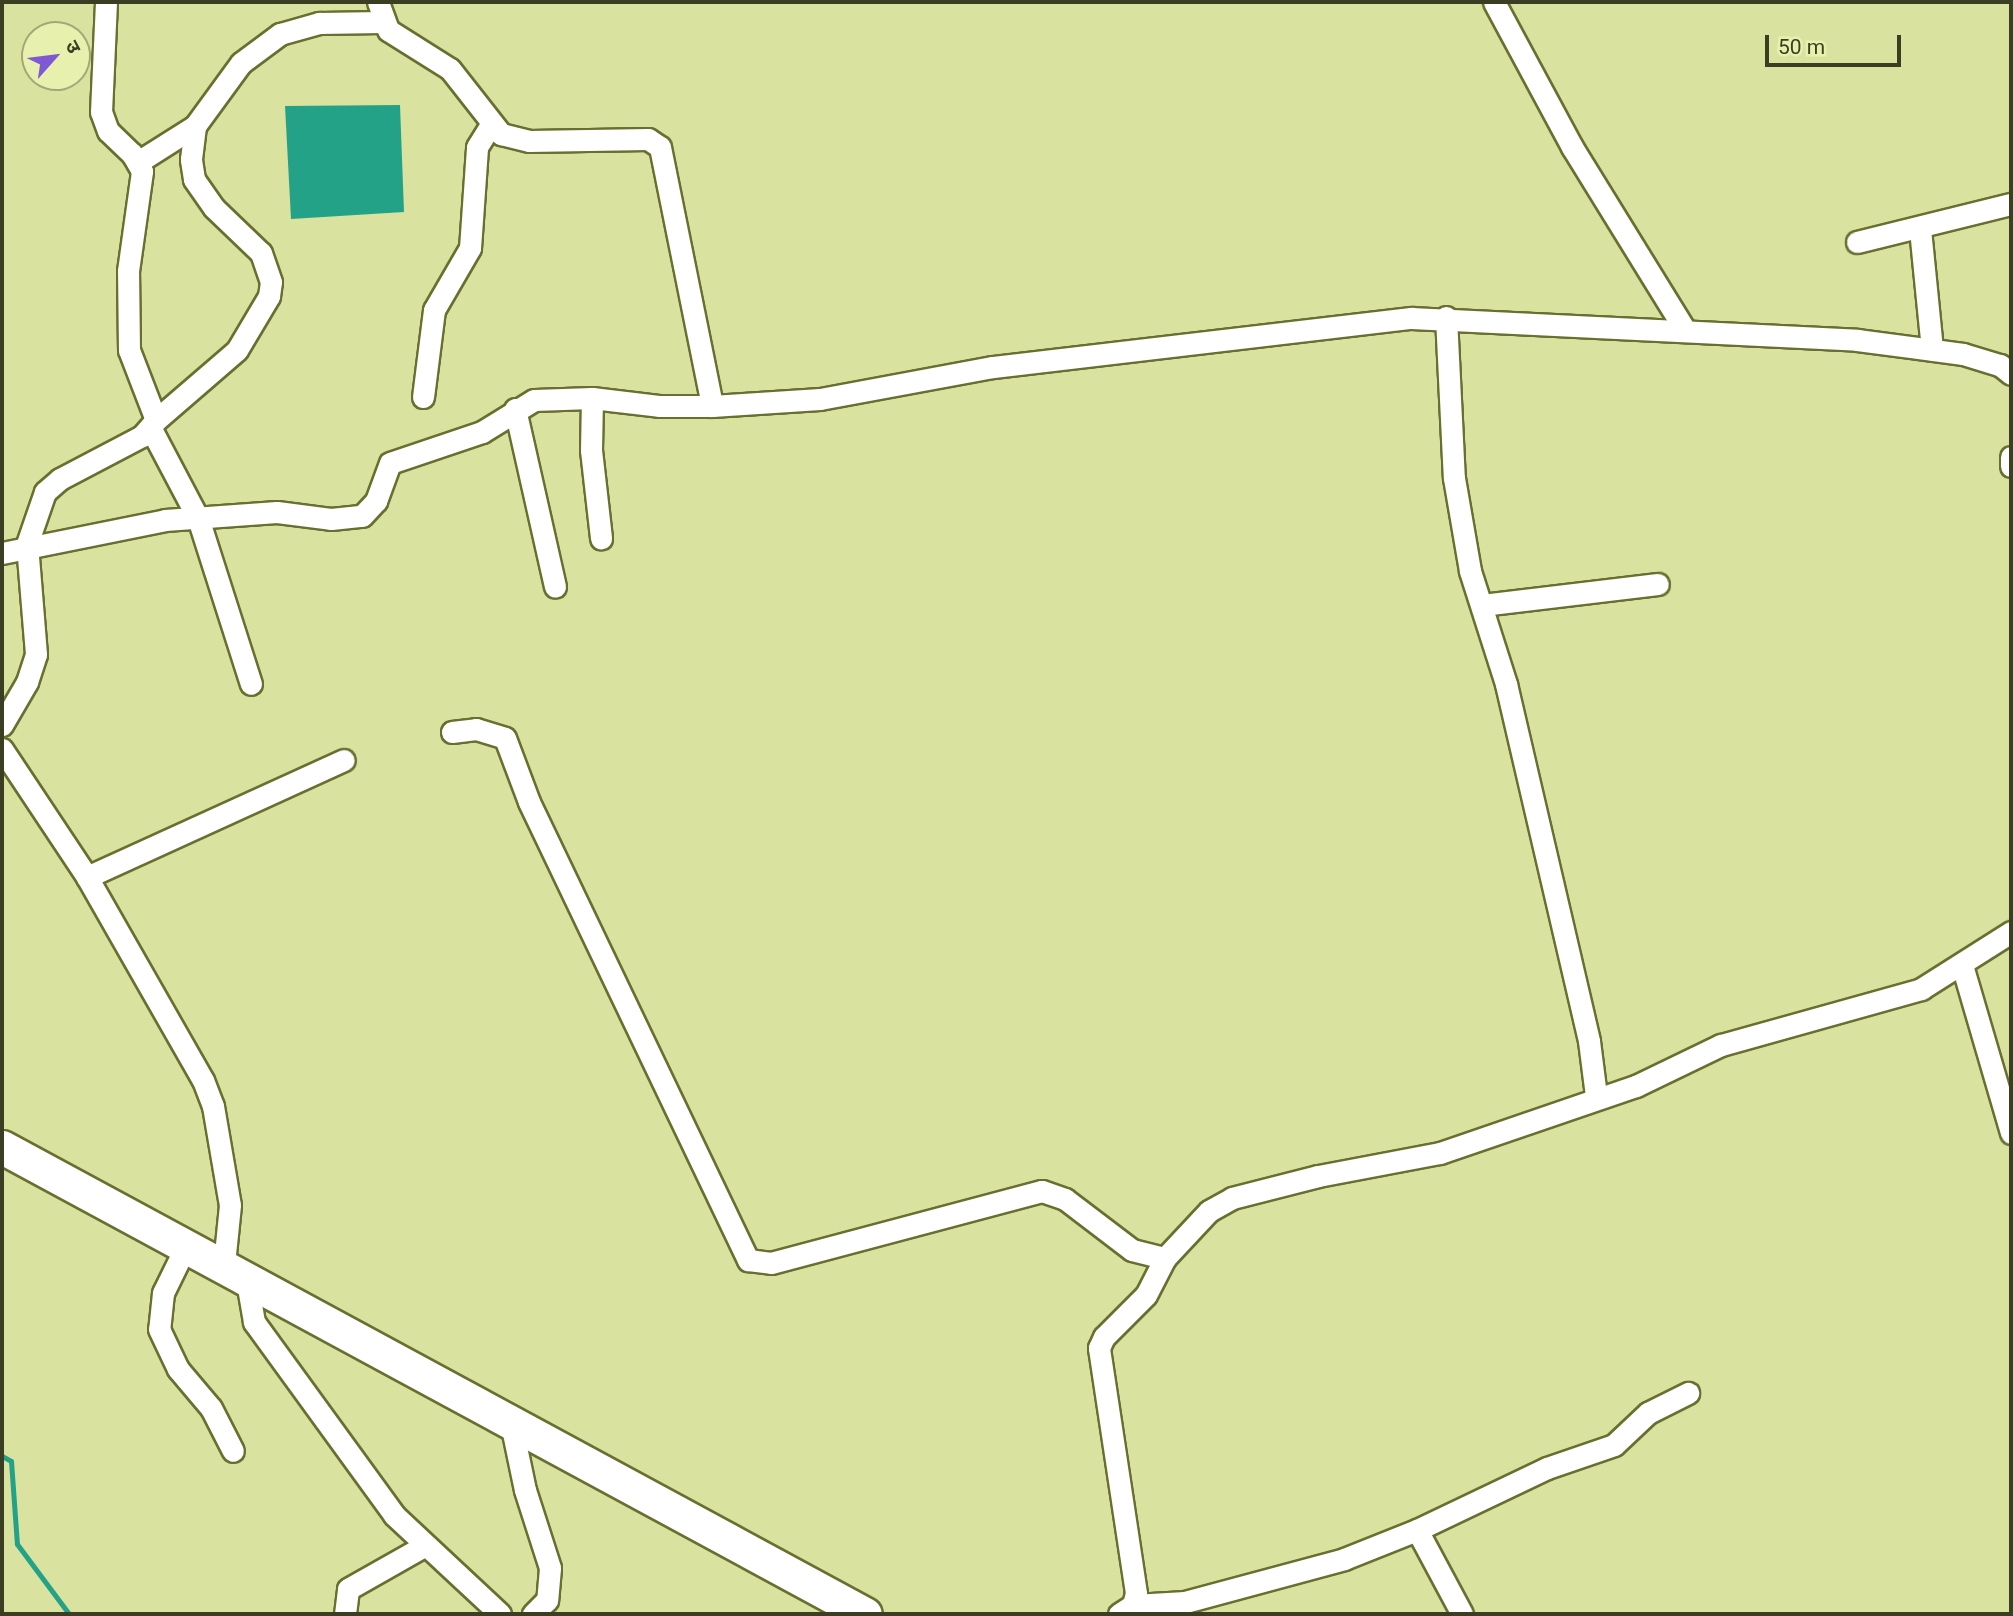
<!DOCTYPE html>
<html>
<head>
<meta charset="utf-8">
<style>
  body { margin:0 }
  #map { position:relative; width:2013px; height:1616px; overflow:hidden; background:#dae2a0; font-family:Roboto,"Noto Sans Devanagari",sans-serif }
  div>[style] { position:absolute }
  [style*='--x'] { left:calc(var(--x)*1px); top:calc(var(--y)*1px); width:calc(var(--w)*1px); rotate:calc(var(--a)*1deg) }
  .water>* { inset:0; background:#24a287 }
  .stream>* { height:5px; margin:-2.5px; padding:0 2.5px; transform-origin:2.5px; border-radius:2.5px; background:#24a287 }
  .roads { filter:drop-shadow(2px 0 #696f30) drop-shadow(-2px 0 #696f30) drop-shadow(0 2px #696f30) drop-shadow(0 -2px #696f30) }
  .street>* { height:21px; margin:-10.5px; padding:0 10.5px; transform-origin:10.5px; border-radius:10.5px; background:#fff }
  .primary>* { height:33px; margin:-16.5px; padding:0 16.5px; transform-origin:16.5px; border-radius:16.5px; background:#fff }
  span { translate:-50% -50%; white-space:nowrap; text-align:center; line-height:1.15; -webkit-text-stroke:7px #e7f0ad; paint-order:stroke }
  .frame { position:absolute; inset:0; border:4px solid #3b3e23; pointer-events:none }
  .north { position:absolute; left:21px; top:21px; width:70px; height:70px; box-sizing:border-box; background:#e7f0ad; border:2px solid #a2a976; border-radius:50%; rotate:62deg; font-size:19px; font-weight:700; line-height:28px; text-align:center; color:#3b3e23 }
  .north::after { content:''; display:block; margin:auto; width:24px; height:32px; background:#7f59d3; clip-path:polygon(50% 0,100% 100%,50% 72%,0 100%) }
  .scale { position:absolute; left:1765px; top:35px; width:136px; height:32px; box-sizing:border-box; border:4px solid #3b3e23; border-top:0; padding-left:9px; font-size:21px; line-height:24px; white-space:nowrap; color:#3b3e23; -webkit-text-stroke:5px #e7f0ad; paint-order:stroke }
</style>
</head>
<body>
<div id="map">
  <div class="water">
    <i style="clip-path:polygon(400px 105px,404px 212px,291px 219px,285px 106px)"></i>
  </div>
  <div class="stream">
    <i style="--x:2;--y:1456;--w:10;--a:29"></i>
    <i style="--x:11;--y:1461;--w:83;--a:85.9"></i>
    <i style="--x:17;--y:1544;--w:87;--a:53.4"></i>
  </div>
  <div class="roads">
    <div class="street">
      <i style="--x:378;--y:2;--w:30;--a:70"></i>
      <i style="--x:388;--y:30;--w:73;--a:32.2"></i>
      <i style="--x:450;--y:69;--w:83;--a:51.9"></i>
      <i style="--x:501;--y:134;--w:29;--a:14"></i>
      <i style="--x:529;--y:141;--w:119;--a:-1"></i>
      <i style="--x:648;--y:139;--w:14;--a:34"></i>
      <i style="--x:660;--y:147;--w:264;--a:78.6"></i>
      <i style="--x:1494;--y:2;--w:165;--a:61.7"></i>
      <i style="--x:1572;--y:147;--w:213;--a:58.3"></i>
      <i style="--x:138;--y:162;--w:67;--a:-32.3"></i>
      <i style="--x:195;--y:126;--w:78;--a:-53.9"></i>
      <i style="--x:241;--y:63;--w:49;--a:-36.6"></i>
      <i style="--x:280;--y:34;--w:41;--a:-15.8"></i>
      <i style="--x:319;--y:23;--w:63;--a:-0.9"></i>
      <i style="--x:1920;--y:229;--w:121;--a:84.3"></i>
      <i style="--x:1857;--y:242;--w:159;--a:-13.9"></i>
      <i style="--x:1446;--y:317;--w:161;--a:87.2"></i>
      <i style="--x:1454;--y:478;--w:94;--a:80.2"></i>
      <i style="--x:1470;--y:571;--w:119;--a:72.3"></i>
      <i style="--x:1506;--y:684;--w:367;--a:76.9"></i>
      <i style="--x:1589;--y:1041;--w:55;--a:82.7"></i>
      <i style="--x:423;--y:397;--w:88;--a:-82.8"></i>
      <i style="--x:434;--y:310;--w:72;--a:-59.9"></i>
      <i style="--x:470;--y:248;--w:101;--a:-86"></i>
      <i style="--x:477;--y:147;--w:25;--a:-58"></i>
      <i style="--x:592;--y:398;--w:52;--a:91.1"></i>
      <i style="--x:591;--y:450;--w:89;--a:83.5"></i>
      <i style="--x:515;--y:409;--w:182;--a:77.3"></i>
      <i style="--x:156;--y:420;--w:107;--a:-40.8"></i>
      <i style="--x:237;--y:350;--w:63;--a:-59.3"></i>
      <i style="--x:269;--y:296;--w:14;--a:-82"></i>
      <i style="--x:271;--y:282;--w:31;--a:-109"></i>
      <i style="--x:261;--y:253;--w:65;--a:-136.2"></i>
      <i style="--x:214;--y:208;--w:35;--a:-125"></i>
      <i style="--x:194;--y:179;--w:20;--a:-99"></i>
      <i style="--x:191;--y:159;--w:33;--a:-83"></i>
      <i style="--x:151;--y:429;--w:101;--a:62.2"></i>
      <i style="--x:198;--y:518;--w:174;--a:72.3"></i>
      <i style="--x:2011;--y:457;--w:9;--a:90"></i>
      <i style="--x:2;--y:553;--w:166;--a:-11.4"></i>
      <i style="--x:165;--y:520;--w:112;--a:-4.1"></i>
      <i style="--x:277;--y:512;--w:54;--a:7.4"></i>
      <i style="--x:331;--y:519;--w:31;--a:-6"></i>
      <i style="--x:362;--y:516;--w:21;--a:-47"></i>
      <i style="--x:376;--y:501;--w:40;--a:-69.8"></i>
      <i style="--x:390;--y:463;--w:97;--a:-18.6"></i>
      <i style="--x:482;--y:432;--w:61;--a:-31.6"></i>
      <i style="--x:534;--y:400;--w:58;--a:-2"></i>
      <i style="--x:592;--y:398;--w:67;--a:6.8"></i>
      <i style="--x:659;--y:406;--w:53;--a:0"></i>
      <i style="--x:712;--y:406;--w:108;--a:-3.7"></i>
      <i style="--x:820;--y:399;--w:176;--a:-10.5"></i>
      <i style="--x:993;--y:367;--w:421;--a:-6.7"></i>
      <i style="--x:1411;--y:318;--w:447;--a:2.8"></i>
      <i style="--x:1857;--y:340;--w:107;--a:7.5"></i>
      <i style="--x:1963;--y:354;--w:39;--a:17"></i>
      <i style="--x:2000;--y:365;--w:14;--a:39"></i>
      <i style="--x:1482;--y:605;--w:177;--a:-6.8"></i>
      <i style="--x:2;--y:725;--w:50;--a:-59.8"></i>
      <i style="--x:27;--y:682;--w:29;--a:-72"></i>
      <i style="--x:36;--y:654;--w:110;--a:-94.7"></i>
      <i style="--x:27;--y:544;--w:55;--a:-70.9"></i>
      <i style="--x:45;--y:492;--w:20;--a:-41"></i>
      <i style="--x:60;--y:479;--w:93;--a:-27.7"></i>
      <i style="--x:142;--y:436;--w:21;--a:-49"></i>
      <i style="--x:156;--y:420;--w:75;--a:-111.1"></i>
      <i style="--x:129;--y:350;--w:79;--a:-90.7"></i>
      <i style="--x:128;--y:271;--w:101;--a:-82"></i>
      <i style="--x:142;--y:171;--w:20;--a:-120"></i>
      <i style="--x:132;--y:154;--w:33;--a:-136"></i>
      <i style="--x:108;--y:131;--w:20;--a:-110"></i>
      <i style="--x:101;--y:112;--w:110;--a:-87.4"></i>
      <i style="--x:452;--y:732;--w:24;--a:-7"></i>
      <i style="--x:476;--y:729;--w:30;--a:17"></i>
      <i style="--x:505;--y:738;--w:68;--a:69.4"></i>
      <i style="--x:529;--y:802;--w:508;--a:64.44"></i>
      <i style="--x:748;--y:1260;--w:23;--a:7"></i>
      <i style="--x:771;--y:1263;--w:280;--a:-14.9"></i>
      <i style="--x:1042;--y:1191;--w:24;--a:19"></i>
      <i style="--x:1065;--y:1199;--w:84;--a:37.3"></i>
      <i style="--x:1132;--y:1250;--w:34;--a:14"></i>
      <i style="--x:2;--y:749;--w:154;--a:56.4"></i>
      <i style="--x:87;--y:877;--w:234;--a:60.3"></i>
      <i style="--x:203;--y:1080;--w:28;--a:69"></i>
      <i style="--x:213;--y:1106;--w:100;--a:80.3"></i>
      <i style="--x:230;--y:1205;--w:59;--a:95.8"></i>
      <i style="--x:87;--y:877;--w:282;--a:-24.5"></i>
      <i style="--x:1962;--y:965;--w:175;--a:73.7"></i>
      <i style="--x:187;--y:1244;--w:55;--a:116.1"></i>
      <i style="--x:163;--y:1293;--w:36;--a:96"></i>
      <i style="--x:159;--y:1329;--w:44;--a:64.6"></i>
      <i style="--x:178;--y:1369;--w:51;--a:49.8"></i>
      <i style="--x:211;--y:1408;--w:48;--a:62.9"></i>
      <i style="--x:246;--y:1276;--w:47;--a:80.1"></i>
      <i style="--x:254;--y:1322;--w:238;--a:54"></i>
      <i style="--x:394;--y:1515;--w:145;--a:43"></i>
      <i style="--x:511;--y:1423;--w:68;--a:78.2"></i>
      <i style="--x:525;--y:1490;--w:82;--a:72.2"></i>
      <i style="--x:550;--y:1568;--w:32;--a:95"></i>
      <i style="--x:547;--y:1600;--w:20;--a:135"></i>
      <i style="--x:1417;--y:1530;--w:95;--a:61.8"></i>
      <i style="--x:1133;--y:1605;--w:52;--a:-3.3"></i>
      <i style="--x:1185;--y:1602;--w:165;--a:-15.1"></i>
      <i style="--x:1344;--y:1559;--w:79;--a:-21.7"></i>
      <i style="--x:1417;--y:1530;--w:144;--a:-25.5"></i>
      <i style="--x:1547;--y:1468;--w:71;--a:-18.9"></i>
      <i style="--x:1614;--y:1445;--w:47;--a:-43.3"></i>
      <i style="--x:1648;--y:1413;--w:45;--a:-26.6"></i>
      <i style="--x:345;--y:1614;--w:25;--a:-83"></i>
      <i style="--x:348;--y:1589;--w:87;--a:-29.5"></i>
      <i style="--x:1119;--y:1614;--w:17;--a:-33"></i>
      <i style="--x:1133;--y:1605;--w:12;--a:-76"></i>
      <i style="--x:1136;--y:1593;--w:248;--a:-98.6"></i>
      <i style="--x:1099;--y:1348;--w:12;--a:-66"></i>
      <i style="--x:1104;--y:1337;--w:59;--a:-45"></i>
      <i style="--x:1146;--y:1295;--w:42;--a:-62.8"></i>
      <i style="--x:1165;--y:1258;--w:64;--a:-46.9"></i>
      <i style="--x:1209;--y:1211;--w:26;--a:-29"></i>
      <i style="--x:1232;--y:1198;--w:89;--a:-14.3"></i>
      <i style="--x:1318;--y:1176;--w:124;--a:-10.7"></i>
      <i style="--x:1440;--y:1153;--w:207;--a:-18.9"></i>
      <i style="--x:1636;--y:1086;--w:94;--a:-25.8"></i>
      <i style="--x:1721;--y:1045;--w:208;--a:-15.6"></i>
      <i style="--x:1921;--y:989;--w:107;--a:-32.3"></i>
    </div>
    <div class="primary">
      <i style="--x:2;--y:1147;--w:981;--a:28.42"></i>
    </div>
  </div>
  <div class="frame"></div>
  <div class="north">उ</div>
  <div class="scale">50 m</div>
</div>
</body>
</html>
